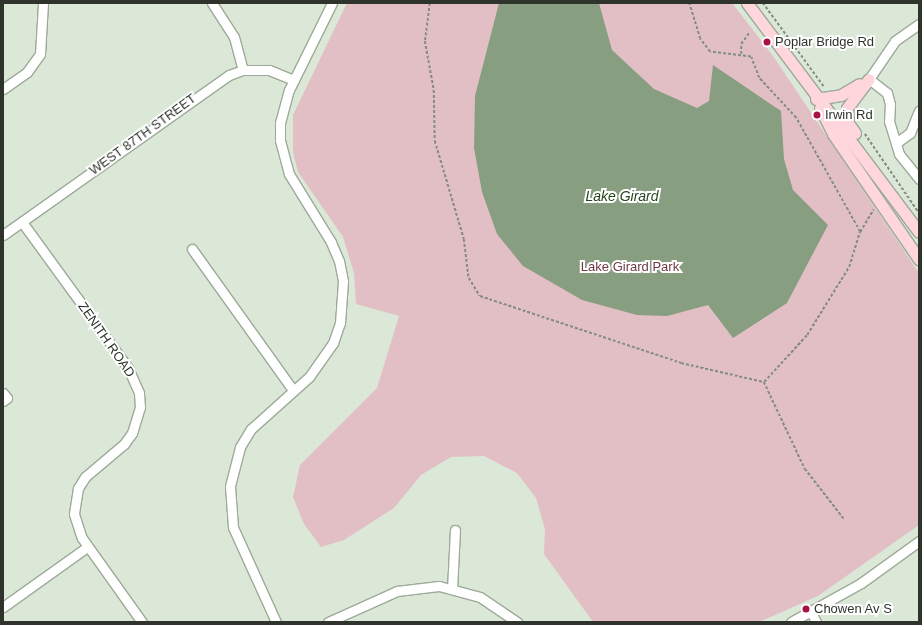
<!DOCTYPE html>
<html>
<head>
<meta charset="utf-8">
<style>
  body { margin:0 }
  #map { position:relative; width:922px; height:625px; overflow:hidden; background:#dbe8d7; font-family:Helvetica,sans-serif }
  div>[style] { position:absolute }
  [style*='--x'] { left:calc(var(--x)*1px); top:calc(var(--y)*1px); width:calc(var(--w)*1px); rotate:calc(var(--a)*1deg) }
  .green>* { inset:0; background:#e1bfc4 }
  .water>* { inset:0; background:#889e80 }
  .path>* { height:1.5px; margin-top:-0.75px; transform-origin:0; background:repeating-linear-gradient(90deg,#848d81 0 3px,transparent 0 5px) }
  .roads { filter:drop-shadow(1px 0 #9daa99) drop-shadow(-1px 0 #9daa99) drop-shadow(0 1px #9daa99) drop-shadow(0 -1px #9daa99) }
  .minor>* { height:9px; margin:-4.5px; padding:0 4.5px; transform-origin:4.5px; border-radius:4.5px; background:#fff }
  .major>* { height:11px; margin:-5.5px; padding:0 5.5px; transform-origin:5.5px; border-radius:5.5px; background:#fed6dc }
  .dots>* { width:11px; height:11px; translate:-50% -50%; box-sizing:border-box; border:2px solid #fff; border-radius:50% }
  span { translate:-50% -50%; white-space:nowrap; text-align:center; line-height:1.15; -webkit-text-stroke:4px #fff; paint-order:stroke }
  .poi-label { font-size:13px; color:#2e332c }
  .left { translate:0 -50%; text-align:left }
  .street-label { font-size:13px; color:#2e332c }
  .park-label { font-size:13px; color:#713944 }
  .water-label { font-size:14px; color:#25461a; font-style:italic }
  .frame { position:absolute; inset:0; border:4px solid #2e332c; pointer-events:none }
</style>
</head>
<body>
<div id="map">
  <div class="green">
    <i style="clip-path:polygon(347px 3px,732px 3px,773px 56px,919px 273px,919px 525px,818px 596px,759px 622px,593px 622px,544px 554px,545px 529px,536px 498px,517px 473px,484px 456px,451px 457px,421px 475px,394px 508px,344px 540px,321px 547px,304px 524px,293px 497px,300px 465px,377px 388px,399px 316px,356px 304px,354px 273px,343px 237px,298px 172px,293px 152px,293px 115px)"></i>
  </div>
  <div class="water">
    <i style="clip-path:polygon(499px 3px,599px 3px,612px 50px,654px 89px,697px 108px,709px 101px,713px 65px,781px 111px,784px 159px,793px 190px,828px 225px,787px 303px,733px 338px,708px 305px,667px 316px,637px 315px,582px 300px,523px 266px,497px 234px,482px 192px,474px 148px,475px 96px)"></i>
  </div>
  <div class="path">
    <i style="--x:430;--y:3;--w:38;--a:97"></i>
    <i style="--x:425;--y:41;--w:50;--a:79.6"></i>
    <i style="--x:434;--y:90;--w:51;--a:88.9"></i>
    <i style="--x:435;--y:141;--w:102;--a:73.5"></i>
    <i style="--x:464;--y:239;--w:39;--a:83"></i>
    <i style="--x:469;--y:278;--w:21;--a:59"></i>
    <i style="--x:480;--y:296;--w:212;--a:18.4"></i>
    <i style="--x:681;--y:363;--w:85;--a:12.9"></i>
    <i style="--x:764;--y:382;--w:64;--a:-47.5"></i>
    <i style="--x:807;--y:335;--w:80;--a:-58.3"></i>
    <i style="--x:849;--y:267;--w:37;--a:-73"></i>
    <i style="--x:860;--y:232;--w:131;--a:-119.3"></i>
    <i style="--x:796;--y:118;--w:54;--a:-132.8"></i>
    <i style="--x:759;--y:78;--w:22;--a:-111"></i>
    <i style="--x:751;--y:57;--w:41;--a:-173"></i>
    <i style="--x:710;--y:52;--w:16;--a:-128"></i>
    <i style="--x:700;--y:39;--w:38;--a:-107"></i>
    <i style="--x:763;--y:3;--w:105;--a:53.9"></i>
    <i style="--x:741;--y:54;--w:10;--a:-90"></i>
    <i style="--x:741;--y:44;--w:14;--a:-54"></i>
    <i style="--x:865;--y:134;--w:96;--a:55.6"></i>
    <i style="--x:860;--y:232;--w:26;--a:-59"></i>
    <i style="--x:764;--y:382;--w:96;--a:64.8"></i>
    <i style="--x:805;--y:469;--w:63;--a:52"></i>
  </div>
  <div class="roads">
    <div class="minor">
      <i style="--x:212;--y:3;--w:40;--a:57.1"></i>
      <i style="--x:234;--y:37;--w:34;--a:75"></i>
      <i style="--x:919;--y:24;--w:29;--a:145"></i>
      <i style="--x:895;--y:41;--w:46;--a:124.4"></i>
      <i style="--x:869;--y:79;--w:23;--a:38"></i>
      <i style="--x:887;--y:93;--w:11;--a:75"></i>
      <i style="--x:890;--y:104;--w:17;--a:93"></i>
      <i style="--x:889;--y:121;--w:34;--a:73"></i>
      <i style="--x:899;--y:154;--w:32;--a:51"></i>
      <i style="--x:3;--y:89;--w:29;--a:-35"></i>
      <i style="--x:27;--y:72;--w:22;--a:-54"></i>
      <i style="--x:40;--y:54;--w:51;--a:-86.6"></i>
      <i style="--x:896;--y:143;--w:17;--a:-36"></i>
      <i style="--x:910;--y:133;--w:24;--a:-68"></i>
      <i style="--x:22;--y:222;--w:180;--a:54"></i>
      <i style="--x:128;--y:368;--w:27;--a:66"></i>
      <i style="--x:139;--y:393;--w:14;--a:86"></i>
      <i style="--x:140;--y:407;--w:27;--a:107"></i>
      <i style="--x:132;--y:433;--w:14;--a:126"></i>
      <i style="--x:124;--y:444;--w:51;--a:139.8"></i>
      <i style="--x:85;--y:477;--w:13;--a:122"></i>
      <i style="--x:78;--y:488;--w:26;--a:99"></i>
      <i style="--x:74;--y:514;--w:25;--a:72"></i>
      <i style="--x:82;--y:538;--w:103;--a:54.5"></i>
      <i style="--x:3;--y:235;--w:277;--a:-35.3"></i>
      <i style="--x:229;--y:75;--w:15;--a:-20"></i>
      <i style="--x:243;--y:70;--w:26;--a:0"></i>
      <i style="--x:269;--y:70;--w:27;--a:22"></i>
      <i style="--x:192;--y:249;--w:173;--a:54.4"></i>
      <i style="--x:3;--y:393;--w:6;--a:51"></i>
      <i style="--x:7;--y:398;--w:5;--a:143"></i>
      <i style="--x:452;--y:589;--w:59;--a:-87.1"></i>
      <i style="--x:3;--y:607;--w:103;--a:-35.5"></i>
      <i style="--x:811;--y:612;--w:11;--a:63"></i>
      <i style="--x:276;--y:622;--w:104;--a:-114.4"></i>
      <i style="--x:233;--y:527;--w:41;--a:-94.2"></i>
      <i style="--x:230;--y:486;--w:40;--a:-75.6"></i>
      <i style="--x:240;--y:447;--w:21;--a:-59"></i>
      <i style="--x:251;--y:429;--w:78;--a:-41.9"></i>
      <i style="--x:309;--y:377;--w:42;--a:-54.8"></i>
      <i style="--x:333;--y:343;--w:21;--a:-71"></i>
      <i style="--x:340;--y:323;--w:42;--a:-85.9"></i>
      <i style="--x:343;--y:281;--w:20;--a:-101"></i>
      <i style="--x:339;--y:261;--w:21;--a:-113"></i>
      <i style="--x:331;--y:242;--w:80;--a:-121.7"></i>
      <i style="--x:289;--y:174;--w:35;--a:-105"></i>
      <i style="--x:280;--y:140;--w:17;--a:-90"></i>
      <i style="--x:280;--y:123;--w:34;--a:-75"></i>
      <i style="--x:289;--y:90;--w:97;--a:-63.7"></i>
      <i style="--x:328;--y:622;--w:76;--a:-24.2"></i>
      <i style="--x:397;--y:591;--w:42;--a:-6.8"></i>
      <i style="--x:439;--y:586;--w:42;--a:15"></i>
      <i style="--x:480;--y:597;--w:45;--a:34"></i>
      <i style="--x:791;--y:622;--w:80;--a:-29.1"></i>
      <i style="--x:861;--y:583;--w:72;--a:-35.9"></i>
    </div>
    <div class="major">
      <i style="--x:747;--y:3;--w:286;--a:53.1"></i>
      <i style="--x:816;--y:99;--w:25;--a:-9"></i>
      <i style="--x:841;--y:95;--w:21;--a:-31"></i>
      <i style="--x:820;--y:108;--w:29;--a:63"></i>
      <i style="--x:833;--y:134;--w:152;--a:55.5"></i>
      <i style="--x:855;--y:133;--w:12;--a:-125"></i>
      <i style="--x:848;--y:123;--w:15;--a:-94"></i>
      <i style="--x:847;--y:108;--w:36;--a:-53"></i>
    </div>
  </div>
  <div class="dots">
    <i style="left:767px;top:42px;background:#a71246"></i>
    <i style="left:817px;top:115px;background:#a71246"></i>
    <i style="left:806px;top:609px;background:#a71246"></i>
  </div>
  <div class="poi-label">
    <span class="left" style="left:775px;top:42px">Poplar Bridge Rd</span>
    <span class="left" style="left:825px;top:115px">Irwin Rd</span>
    <span class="left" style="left:814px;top:609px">Chowen Av S</span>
  </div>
  <div class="street-label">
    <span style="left:143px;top:135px;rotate:-36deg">WEST 87TH STREET</span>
    <span style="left:106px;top:340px;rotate:55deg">ZENITH ROAD</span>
  </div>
  <div class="park-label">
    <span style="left:630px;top:267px">Lake Girard Park</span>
  </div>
  <div class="water-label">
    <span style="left:622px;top:196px">Lake Girard</span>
  </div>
  <div class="frame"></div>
</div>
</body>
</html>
